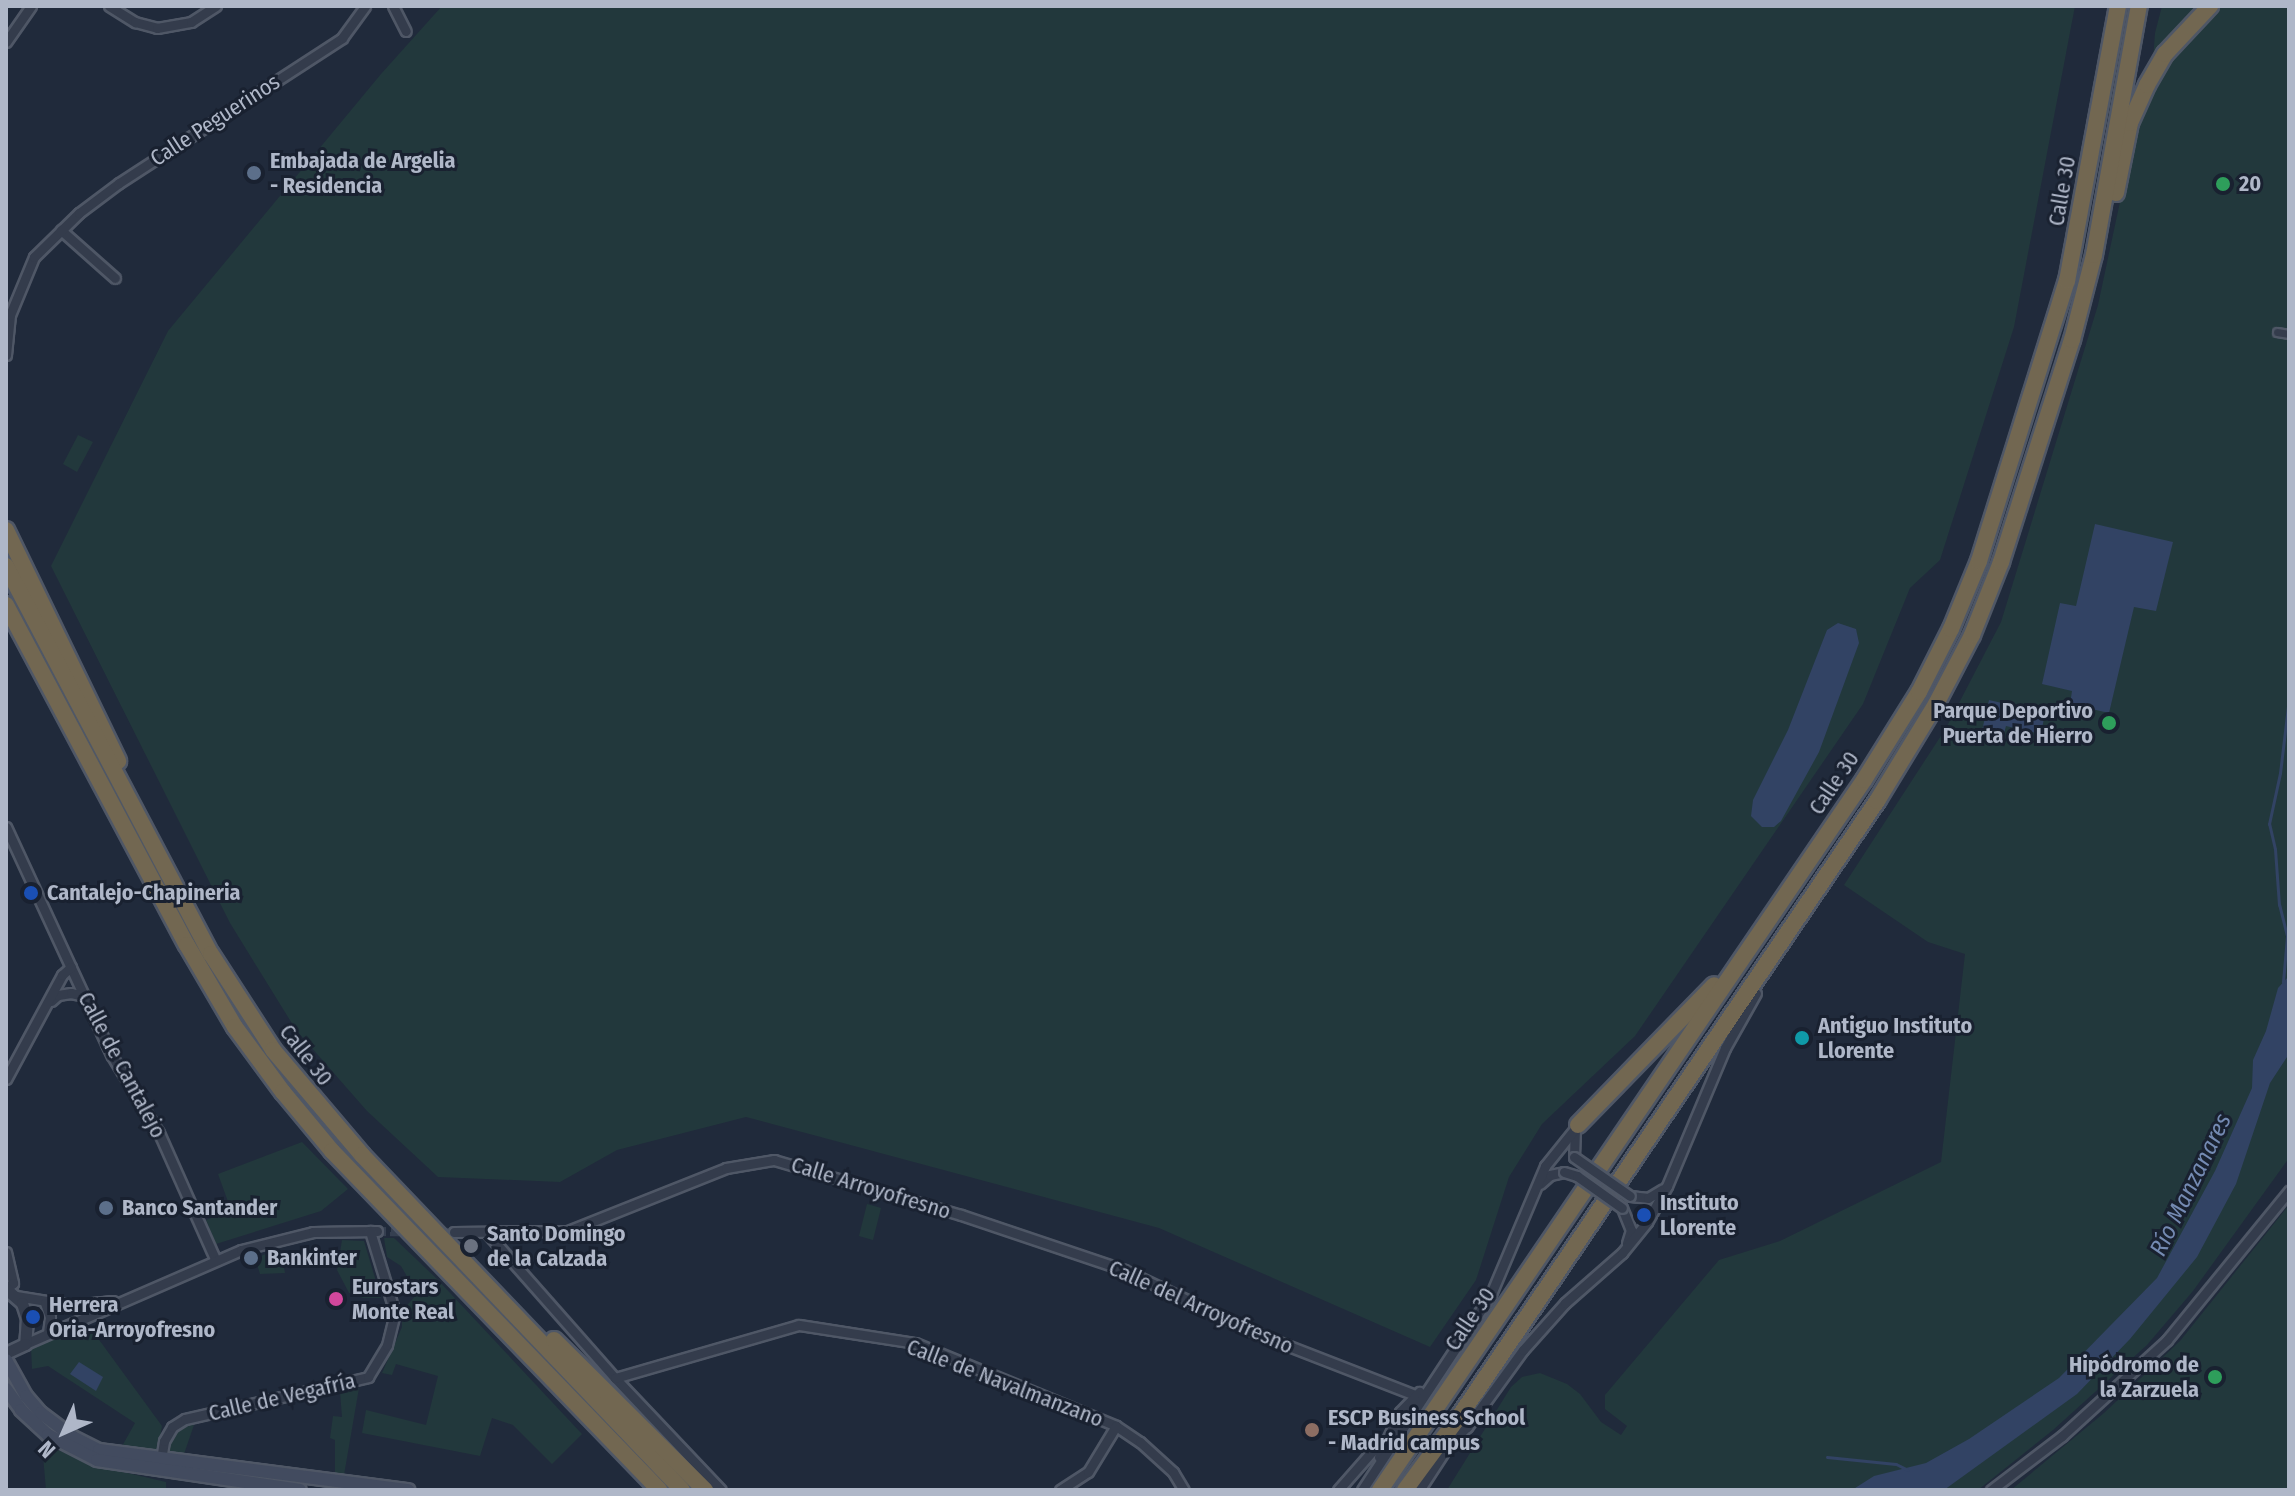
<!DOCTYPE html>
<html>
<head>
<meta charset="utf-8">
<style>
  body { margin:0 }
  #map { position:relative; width:2295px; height:1496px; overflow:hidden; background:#202a3b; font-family:"Fira Sans Condensed",sans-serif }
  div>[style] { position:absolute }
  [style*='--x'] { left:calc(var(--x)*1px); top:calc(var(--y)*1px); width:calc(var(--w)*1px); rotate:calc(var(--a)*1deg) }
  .green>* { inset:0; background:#22383c }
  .water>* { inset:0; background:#324364 }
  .stream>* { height:3px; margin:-1.5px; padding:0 1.5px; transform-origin:1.5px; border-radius:1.5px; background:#324364 }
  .minor-tunnel>* { height:9px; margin-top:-4.5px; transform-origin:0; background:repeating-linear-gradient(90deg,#353f50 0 9px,transparent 0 13.5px) }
  .roads { filter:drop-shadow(2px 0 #4f5766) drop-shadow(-2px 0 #4f5766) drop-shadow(0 2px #4f5766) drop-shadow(0 -2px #4f5766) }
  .pedestrian>* { height:7px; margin:-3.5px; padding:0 3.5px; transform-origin:3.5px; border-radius:3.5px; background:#343c4c }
  .minor>* { height:9px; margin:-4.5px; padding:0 4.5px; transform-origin:4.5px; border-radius:4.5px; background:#343c4c }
  .tertiary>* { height:11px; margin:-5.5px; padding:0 5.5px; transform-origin:5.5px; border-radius:5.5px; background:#343c4c }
  .secondary>* { height:12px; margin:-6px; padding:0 6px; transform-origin:6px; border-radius:6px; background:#424b5f }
  .motorway>* { height:16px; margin:-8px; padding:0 8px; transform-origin:8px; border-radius:8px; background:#726751 }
  .bridges { filter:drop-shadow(2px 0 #4f5766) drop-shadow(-2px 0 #4f5766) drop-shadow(0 2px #4f5766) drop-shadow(0 -2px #4f5766) }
  .minor-bridge>* { height:9px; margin:-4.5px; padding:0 4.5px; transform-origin:4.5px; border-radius:4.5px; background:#343c4c }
  .dots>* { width:22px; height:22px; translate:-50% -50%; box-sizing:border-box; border:4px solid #192130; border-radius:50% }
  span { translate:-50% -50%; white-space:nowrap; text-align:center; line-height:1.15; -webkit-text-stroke:6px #192130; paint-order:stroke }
  .street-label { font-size:22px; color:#afb7c8 }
  .poi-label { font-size:22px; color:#afb7c8; font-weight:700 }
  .left { translate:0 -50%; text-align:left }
  .right { translate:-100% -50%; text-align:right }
  .water-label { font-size:24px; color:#748ab2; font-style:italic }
  .frame { position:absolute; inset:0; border:8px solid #afb7c8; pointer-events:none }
  .north { position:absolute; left:24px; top:1392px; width:80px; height:80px; -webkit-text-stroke:6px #192130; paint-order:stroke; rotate:225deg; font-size:22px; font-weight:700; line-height:32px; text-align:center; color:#afb7c8 }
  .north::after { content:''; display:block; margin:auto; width:28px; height:36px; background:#afb7c8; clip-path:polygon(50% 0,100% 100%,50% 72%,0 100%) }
</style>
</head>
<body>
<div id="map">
  <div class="green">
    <i style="clip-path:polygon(442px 6px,2075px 6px,2014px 327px,1940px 560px,1910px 588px,1863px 704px,1635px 1036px,1542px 1124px,1509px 1177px,1476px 1280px,1430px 1347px,1159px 1228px,746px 1117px,617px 1150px,560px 1182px,438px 1177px,367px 1111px,296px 1030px,230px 923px,51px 566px,168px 331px,381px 74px)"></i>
    <i style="clip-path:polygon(2162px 6px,2289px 6px,2289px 1158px,2193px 1291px,2147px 1345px,2053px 1430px,1978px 1490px,1447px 1490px,1511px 1387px,1522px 1377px,1540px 1373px,1567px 1384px,1580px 1394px,1601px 1422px,1621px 1435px,1627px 1426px,1605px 1409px,1605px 1395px,1719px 1260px,1780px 1241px,1941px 1162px,1965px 954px,1928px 942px,1844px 885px,1946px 728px,2001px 622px,2098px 305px,2134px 136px,2151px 88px,2155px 33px)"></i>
    <i style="clip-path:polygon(78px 435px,93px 442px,77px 472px,63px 464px)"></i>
    <i style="clip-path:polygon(302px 1142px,348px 1189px,321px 1211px,216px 1244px,206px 1220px,231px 1210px,218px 1174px)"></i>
    <i style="clip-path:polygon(867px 1204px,881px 1208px,873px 1240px,859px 1236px)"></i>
    <i style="clip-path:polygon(2289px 1205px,2289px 1490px,2011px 1490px,2104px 1413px,2180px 1341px)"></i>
    <i style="clip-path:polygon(384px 1238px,394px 1238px,437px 1279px,582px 1434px,552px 1464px,513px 1425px,492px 1418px,480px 1456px,362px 1433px,366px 1410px,426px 1425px,438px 1376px,396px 1364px,392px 1375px,382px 1373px,402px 1327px,402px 1311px,417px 1294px,401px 1266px,387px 1257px)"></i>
    <i style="clip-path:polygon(342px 1240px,364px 1241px,381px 1298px,363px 1298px,349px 1293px,337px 1270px)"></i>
    <i style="clip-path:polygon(277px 1250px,275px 1267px,284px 1267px,285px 1273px,260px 1274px,255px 1258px)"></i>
    <i style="clip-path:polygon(89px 1326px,162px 1426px,157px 1455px,121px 1448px,135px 1423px,48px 1366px,32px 1369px,31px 1347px)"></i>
    <i style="clip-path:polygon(359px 1388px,344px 1475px,335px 1477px,335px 1440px,330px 1438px,333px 1416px,342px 1417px,340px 1392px)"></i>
    <i style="clip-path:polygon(195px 1422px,183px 1457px,169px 1454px,168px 1443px,176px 1432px)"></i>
    <i style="clip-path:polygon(42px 1444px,102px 1467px,166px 1482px,166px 1490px,46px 1490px)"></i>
  </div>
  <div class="water">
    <i style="clip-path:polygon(2095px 524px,2173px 542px,2156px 611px,2134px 607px,2109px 713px,2070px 704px,2072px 691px,2042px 684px,2060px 603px,2076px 606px)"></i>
    <i style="clip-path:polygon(1838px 623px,1856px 629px,1859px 643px,1819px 752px,1781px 821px,1774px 827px,1762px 827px,1751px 816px,1753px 800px,1788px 730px,1827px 630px)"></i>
    <i style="clip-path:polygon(1989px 700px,2045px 713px,2041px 734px,2006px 726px,2002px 740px,1981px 735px)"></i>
    <i style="clip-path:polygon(2289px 976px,2289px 1054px,2270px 1083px,2236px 1184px,2197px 1257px,2130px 1339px,2077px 1394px,1944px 1490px,1852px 1490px,1874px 1476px,1926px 1463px,1969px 1439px,2059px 1378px,2157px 1278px,2215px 1171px,2252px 1088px,2253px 1060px,2266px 1031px,2278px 988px)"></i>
    <i style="clip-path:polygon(79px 1362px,103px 1377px,96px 1391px,70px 1374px)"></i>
  </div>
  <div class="stream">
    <i style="--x:2283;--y:982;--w:46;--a:-85"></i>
    <i style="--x:2287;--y:936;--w:32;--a:-104"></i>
    <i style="--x:2279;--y:905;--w:56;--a:-94.1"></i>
    <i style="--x:2275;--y:849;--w:26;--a:-103"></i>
    <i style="--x:2269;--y:824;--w:52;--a:-77.8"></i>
    <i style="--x:2280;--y:773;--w:77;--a:-83.2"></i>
    <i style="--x:1827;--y:1457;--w:69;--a:5.8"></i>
    <i style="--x:1896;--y:1464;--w:13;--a:27"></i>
  </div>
  <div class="minor-tunnel">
    <i style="--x:377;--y:1231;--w:77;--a:0.7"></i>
  </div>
  <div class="roads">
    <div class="pedestrian">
      <i style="--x:2277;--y:332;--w:12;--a:9"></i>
    </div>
    <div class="minor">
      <i style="--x:109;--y:6;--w:31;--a:32"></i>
      <i style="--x:135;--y:22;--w:23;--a:15"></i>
      <i style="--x:157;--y:28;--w:35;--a:-10"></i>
      <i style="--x:191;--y:22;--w:30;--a:-33"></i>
      <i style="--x:393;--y:6;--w:28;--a:63"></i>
      <i style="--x:6;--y:42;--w:44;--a:-55.2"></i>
      <i style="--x:61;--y:230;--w:72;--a:41.6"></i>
      <i style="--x:6;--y:355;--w:40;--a:-84.3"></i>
      <i style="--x:10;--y:315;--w:63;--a:-67.5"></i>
      <i style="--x:34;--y:257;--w:63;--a:-44.4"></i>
      <i style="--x:79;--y:213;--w:50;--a:-36.9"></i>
      <i style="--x:119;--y:183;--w:266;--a:-33"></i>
      <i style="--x:342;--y:38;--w:39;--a:-54"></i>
      <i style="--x:6;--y:827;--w:252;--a:65.2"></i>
      <i style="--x:112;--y:1056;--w:90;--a:58.6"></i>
      <i style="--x:159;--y:1133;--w:138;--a:66"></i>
      <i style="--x:51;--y:1001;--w:9;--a:-41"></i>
      <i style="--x:58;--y:995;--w:13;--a:-9"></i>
      <i style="--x:71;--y:993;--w:13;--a:13"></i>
      <i style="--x:6;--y:1079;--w:118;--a:-61.7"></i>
      <i style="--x:62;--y:975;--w:12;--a:-42"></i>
      <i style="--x:1574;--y:1157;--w:26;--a:-88"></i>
      <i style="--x:1540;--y:1184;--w:13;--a:-42"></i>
      <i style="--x:1550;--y:1175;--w:14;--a:-12"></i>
      <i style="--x:1630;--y:1196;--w:18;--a:6"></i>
      <i style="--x:1648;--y:1198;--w:17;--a:-31"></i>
      <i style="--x:1622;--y:1208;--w:24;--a:68"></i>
      <i style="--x:1631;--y:1230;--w:14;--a:107"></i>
      <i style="--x:454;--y:1232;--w:114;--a:-0.5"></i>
      <i style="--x:568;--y:1231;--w:170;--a:-21.7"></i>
      <i style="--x:726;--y:1168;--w:49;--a:-9.5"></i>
      <i style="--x:774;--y:1160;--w:195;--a:16.4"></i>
      <i style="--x:961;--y:1215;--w:172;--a:18.6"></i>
      <i style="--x:1124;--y:1270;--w:154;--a:25.4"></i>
      <i style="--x:1263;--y:1336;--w:163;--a:21.2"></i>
      <i style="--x:487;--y:1233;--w:193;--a:48.6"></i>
      <i style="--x:615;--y:1378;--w:154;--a:46.6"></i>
      <i style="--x:6;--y:1252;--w:32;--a:77"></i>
      <i style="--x:13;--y:1283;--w:9;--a:139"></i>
      <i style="--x:16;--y:1296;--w:56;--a:9.3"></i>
      <i style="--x:71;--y:1305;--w:42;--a:-5.4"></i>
      <i style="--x:45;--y:1303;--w:15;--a:70"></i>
      <i style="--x:50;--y:1317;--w:16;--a:97"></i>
      <i style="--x:25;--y:1344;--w:236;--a:-23.5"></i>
      <i style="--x:241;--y:1250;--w:74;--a:-14"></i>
      <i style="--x:313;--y:1232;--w:64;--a:-0.9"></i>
      <i style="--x:615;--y:1378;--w:191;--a:-16.1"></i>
      <i style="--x:799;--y:1325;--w:117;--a:8.8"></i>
      <i style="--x:915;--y:1343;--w:217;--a:22.4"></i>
      <i style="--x:1116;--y:1426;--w:29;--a:34"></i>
      <i style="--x:1140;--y:1442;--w:45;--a:42.3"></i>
      <i style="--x:1173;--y:1472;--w:21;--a:59"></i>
      <i style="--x:1446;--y:1447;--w:29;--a:-44"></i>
      <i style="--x:1467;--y:1427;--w:95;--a:-54"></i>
      <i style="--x:1523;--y:1350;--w:63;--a:-48.2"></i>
      <i style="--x:1565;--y:1303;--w:76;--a:-41.3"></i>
      <i style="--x:1622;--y:1253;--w:40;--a:-51"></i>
      <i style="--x:1647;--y:1222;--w:41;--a:-60.9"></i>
      <i style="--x:1667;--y:1186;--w:150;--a:-67.2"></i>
      <i style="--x:1725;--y:1048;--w:63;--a:-60.6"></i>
      <i style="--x:1379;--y:1457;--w:50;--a:-65"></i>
      <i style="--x:1400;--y:1412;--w:28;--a:-46"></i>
      <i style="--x:161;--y:1460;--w:19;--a:-81"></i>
      <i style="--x:164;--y:1441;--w:16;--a:-60"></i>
      <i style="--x:172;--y:1427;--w:15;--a:-32"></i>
      <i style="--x:185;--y:1419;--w:188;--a:-12.9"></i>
      <i style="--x:368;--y:1377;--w:37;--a:-59"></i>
      <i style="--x:387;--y:1345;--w:33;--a:-76"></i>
      <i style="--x:395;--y:1313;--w:86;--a:-107"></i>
      <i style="--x:1060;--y:1490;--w:33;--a:-33"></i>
      <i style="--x:1088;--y:1472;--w:54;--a:-58.7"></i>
      <i style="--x:1338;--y:1490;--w:65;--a:-48.7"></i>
      <i style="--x:1362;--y:1490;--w:235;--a:-56.6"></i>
      <i style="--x:1491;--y:1294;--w:139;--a:-67.1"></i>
      <i style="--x:1545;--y:1166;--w:53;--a:-51.2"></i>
      <i style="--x:1991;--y:1490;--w:89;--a:-37.3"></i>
      <i style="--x:2062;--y:1436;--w:142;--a:-42.4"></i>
      <i style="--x:2167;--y:1340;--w:193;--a:-50.7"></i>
    </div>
    <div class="tertiary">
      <i style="--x:6;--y:1289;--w:21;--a:41"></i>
      <i style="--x:22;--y:1303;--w:16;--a:72"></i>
      <i style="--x:27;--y:1318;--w:26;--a:94"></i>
      <i style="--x:25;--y:1344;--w:21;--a:155"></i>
      <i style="--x:1418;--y:1490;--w:51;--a:-56.9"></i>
    </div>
    <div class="secondary">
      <i style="--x:6;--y:1360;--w:41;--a:60.9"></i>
      <i style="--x:26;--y:1396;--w:23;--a:49"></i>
      <i style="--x:41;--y:1413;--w:40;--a:37"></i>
      <i style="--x:73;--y:1437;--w:29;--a:27"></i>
      <i style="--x:99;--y:1450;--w:312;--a:7.4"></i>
      <i style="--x:6;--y:1389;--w:26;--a:54"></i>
      <i style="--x:21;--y:1410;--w:37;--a:43"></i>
      <i style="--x:48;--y:1435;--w:55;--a:27"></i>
      <i style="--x:97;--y:1460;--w:205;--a:8.4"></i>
    </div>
    <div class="motorway">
      <i style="--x:2116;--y:193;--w:71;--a:-78.7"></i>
      <i style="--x:2130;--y:123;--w:42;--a:-65.9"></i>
      <i style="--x:2147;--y:85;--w:36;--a:-60"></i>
      <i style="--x:2165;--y:54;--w:66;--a:-46.8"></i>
      <i style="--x:6;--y:530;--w:257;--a:64.1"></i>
      <i style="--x:6;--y:566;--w:439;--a:62.2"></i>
      <i style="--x:211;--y:954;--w:114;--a:57.1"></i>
      <i style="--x:273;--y:1050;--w:138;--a:49.7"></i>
      <i style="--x:362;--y:1155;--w:463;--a:46.3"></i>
      <i style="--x:6;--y:605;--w:385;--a:62"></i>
      <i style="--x:187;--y:945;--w:95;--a:59.7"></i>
      <i style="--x:235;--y:1027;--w:81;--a:53.6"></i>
      <i style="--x:283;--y:1092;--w:77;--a:50.3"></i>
      <i style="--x:332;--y:1151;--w:471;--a:46"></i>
      <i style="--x:1578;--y:1125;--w:195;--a:-45.8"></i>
      <i style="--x:554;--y:1340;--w:213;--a:44.8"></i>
      <i style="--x:1380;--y:1490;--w:859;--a:-55.72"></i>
      <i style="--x:1864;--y:780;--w:104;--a:-58"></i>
      <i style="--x:1919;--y:692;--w:71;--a:-63.1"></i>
      <i style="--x:1951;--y:629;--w:74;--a:-67.6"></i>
      <i style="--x:1979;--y:561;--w:294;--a:-72.6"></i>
      <i style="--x:2067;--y:281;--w:280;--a:-79.5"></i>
      <i style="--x:1405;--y:1490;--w:94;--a:-53.6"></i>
      <i style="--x:1461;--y:1414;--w:741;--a:-55.84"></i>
      <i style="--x:1877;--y:801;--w:114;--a:-58.7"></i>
      <i style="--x:1936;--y:704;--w:78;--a:-62.4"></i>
      <i style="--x:1972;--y:635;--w:79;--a:-68.3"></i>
      <i style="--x:2001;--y:562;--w:233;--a:-72.3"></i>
      <i style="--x:2072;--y:340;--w:88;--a:-75.5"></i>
      <i style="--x:2094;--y:255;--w:253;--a:-79.8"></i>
    </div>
  </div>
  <div class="bridges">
    <div class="minor-bridge">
      <i style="--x:1574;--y:1157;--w:68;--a:34.9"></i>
      <i style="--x:1564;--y:1172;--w:14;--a:17"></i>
      <i style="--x:1577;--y:1176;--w:55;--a:35.4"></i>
    </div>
  </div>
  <div class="dots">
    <i style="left:254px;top:173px;background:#5c6f8a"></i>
    <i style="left:2223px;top:184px;background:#2e9e5b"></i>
    <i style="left:2109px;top:723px;background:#2e9e5b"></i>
    <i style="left:31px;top:893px;background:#1a4fb4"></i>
    <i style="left:1802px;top:1038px;background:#0f9aa8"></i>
    <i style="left:106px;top:1208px;background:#5c6f8a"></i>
    <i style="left:1644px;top:1215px;background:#1a4fb4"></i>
    <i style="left:471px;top:1246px;background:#6b7280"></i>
    <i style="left:251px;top:1258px;background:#5c6f8a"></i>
    <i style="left:336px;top:1299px;background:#d1479c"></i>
    <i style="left:33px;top:1317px;background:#1a4fb4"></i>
    <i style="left:2215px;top:1377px;background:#2e9e5b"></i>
    <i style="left:1312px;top:1430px;background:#8d6e63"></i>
  </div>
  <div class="street-label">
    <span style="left:215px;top:120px;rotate:-33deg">Calle Peguerinos</span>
    <span style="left:2062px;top:191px;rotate:-80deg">Calle 30</span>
    <span style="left:1834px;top:783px;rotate:-56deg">Calle 30</span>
    <span style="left:306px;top:1055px;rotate:52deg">Calle 30</span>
    <span style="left:122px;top:1065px;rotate:62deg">Calle de Cantalejo</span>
    <span style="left:871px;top:1188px;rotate:17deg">Calle Arroyofresno</span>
    <span style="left:1201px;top:1307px;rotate:24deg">Calle del Arroyofresno</span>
    <span style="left:1470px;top:1319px;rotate:-56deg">Calle 30</span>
    <span style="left:1005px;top:1383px;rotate:21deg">Calle de Navalmanzano</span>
    <span style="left:282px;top:1397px;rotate:-13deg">Calle de Vegafría</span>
  </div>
  <div class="poi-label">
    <span class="left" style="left:270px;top:173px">Embajada de Argelia<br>- Residencia</span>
    <span class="left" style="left:2239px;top:184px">20</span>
    <span class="right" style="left:2093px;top:723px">Parque Deportivo<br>Puerta de Hierro</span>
    <span class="left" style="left:47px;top:893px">Cantalejo-Chapineria</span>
    <span class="left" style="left:1818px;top:1038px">Antiguo Instituto<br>Llorente</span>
    <span class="left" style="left:1660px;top:1215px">Instituto<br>Llorente</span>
    <span class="left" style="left:122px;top:1208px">Banco Santander</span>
    <span class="left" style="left:487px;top:1246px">Santo Domingo<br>de la Calzada</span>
    <span class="left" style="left:267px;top:1258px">Bankinter</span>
    <span class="left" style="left:352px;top:1299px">Eurostars<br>Monte Real</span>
    <span class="left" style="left:49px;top:1317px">Herrera<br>Oria-Arroyofresno</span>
    <span class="right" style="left:2199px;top:1377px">Hipódromo de<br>la Zarzuela</span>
    <span class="left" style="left:1328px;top:1430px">ESCP Business School<br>- Madrid campus</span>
  </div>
  <div class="water-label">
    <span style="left:2191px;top:1185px;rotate:-64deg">Río Manzanares</span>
  </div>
  <div class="frame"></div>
  <div class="north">N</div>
</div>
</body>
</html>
